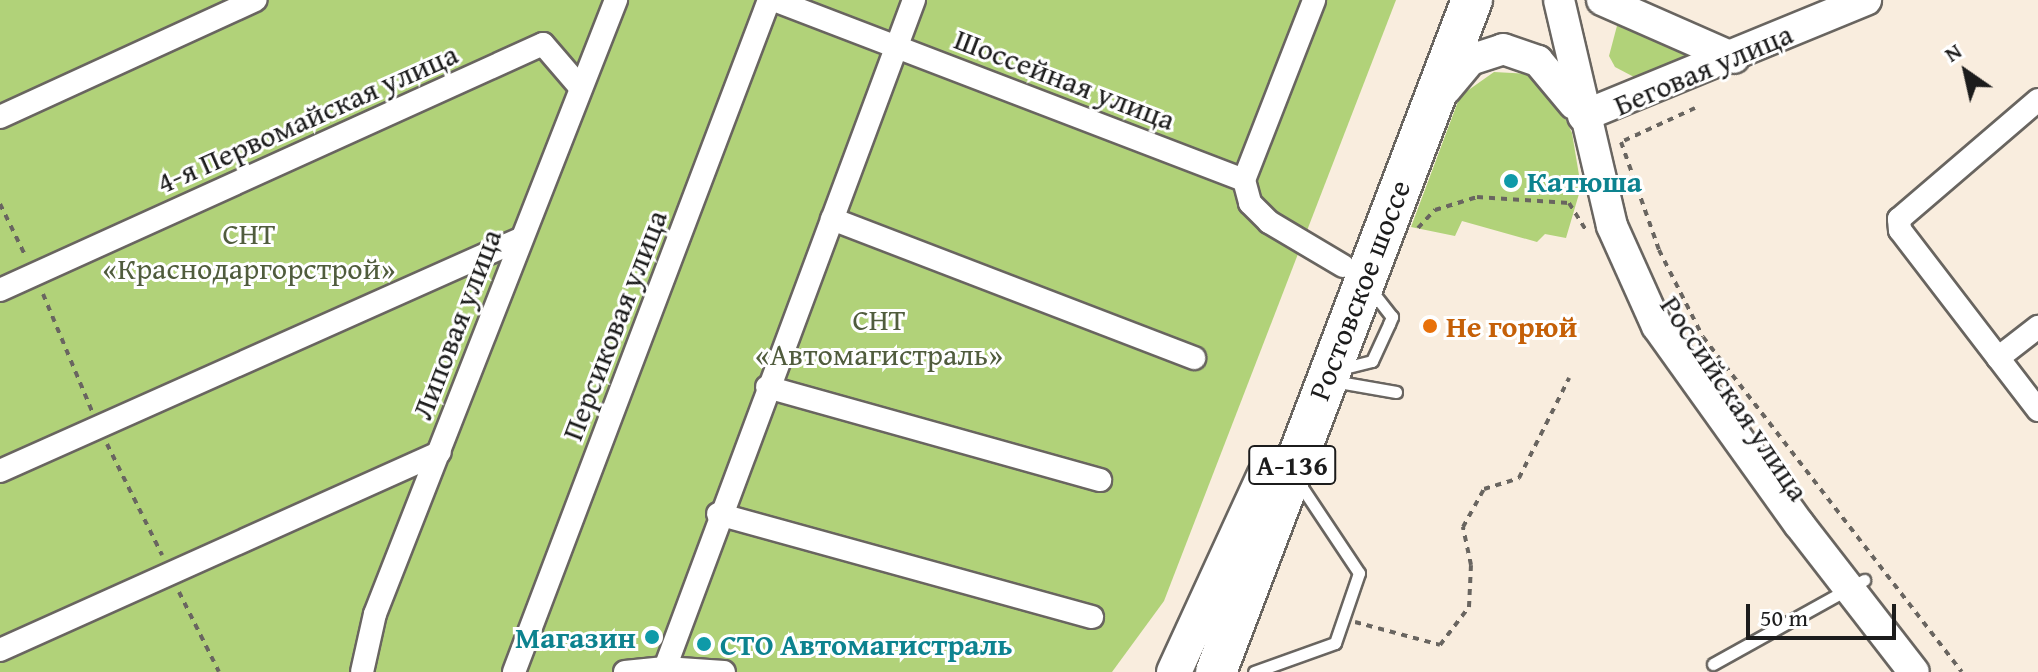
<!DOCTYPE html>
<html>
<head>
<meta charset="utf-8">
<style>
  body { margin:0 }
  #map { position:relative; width:2038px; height:672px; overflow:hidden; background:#f9edde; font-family:"Gentium Book Plus",serif }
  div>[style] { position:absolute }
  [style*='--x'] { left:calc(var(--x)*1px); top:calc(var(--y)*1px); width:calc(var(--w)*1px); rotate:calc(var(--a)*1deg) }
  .green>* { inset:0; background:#b1d279 }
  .path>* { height:4px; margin-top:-2px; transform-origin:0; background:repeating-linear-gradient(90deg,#696560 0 6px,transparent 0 12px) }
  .roads { filter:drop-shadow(2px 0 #696560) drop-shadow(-2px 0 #696560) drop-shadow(0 2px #696560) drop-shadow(0 -2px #696560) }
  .lane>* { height:11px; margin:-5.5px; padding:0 5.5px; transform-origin:5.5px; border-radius:5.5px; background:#fff }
  .street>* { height:22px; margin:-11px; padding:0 11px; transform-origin:11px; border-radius:11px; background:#fff }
  .secondary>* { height:30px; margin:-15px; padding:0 15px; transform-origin:15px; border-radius:15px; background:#fff }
  .primary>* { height:34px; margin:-17px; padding:0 17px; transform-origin:17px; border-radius:17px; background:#fff }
  .highway>* { height:40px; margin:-20px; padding:0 20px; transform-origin:20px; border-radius:20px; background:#fff }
  .dots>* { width:22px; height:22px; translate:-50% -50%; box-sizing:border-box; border:4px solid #fff; border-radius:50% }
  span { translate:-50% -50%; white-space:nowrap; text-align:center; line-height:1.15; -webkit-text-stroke:6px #fff; paint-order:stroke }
  .shield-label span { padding:2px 6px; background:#fff; border:2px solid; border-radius:6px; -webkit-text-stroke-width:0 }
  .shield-label { font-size:28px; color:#1c1c1c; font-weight:700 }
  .street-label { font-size:30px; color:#1c1c1c }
  .culture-label { font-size:30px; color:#0d838f; font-weight:700 }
  .left { translate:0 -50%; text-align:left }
  .right { translate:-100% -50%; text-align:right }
  .park-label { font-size:30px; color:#505c3d }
  .food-label { font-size:30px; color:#c56008; font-weight:700 }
  .north { position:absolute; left:1926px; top:32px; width:80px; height:80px; -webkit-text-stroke:6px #fff; paint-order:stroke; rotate:326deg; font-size:22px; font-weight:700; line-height:32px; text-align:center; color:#1c1c1c }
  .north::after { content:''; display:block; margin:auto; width:28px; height:36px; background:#1c1c1c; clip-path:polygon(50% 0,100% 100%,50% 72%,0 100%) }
  .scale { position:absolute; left:1746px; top:604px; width:150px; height:36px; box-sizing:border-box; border:4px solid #1c1c1c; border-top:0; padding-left:10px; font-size:24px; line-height:28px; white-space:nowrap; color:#1c1c1c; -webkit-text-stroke:6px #fff; paint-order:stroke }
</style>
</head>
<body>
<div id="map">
  <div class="green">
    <i style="clip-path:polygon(0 0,1396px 0,1164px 601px,1112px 672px,0 672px)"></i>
    <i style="clip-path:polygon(1618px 22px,1693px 56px,1634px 77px,1615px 67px,1609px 56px)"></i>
    <i style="clip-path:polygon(1494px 72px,1531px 74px,1560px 107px,1572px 133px,1581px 187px,1566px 238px,1545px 234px,1537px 242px,1462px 221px,1455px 236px,1411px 227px,1460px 96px)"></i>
  </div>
  <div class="path">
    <i style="--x:1695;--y:108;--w:81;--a:155.3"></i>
    <i style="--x:1621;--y:142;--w:114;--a:70.6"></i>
    <i style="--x:1659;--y:250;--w:97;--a:63.2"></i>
    <i style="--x:1703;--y:337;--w:423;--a:52.3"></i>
    <i style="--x:0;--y:204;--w:59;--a:63.9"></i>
    <i style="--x:1418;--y:228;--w:25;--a:-47"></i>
    <i style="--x:1435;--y:210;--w:44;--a:-17.2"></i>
    <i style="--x:1477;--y:197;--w:92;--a:3.7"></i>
    <i style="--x:1569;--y:203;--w:31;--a:58"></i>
    <i style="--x:43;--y:294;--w:127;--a:67.3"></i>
    <i style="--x:107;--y:444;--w:124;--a:63.6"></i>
    <i style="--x:179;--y:592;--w:89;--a:63.4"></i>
    <i style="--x:1355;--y:622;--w:88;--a:15.1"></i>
    <i style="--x:1440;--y:645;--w:48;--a:-52.7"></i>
    <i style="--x:1469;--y:607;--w:42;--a:-87.3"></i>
    <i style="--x:1471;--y:565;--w:39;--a:-102"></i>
    <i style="--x:1463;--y:527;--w:43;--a:-61.1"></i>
    <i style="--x:1484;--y:489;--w:37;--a:-17"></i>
    <i style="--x:1519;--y:478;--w:112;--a:-63.4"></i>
  </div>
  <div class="roads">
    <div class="lane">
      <i style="--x:1340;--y:369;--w:33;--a:-14"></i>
      <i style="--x:1372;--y:361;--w:41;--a:-65.3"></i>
      <i style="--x:1389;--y:324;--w:8;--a:-67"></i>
      <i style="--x:1392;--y:317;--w:34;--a:-128"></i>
      <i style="--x:1333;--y:381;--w:64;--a:9.9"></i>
      <i style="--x:1713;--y:664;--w:173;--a:-29.1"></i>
      <i style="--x:1254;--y:672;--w:86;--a:-19.7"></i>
      <i style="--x:1335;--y:643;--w:74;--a:-71.1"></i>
      <i style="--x:1359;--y:573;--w:112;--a:-123.7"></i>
    </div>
    <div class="street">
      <i style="--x:774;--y:0;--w:503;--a:20.96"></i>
      <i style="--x:2038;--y:100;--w:183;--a:139.4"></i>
      <i style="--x:1899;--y:219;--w:11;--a:85"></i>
      <i style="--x:1900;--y:230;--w:227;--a:52.5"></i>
      <i style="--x:0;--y:117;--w:281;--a:-24.6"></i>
      <i style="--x:1244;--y:180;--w:193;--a:-68.7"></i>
      <i style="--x:1244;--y:180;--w:24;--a:75"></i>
      <i style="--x:1250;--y:203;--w:27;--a:45"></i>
      <i style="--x:1269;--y:222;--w:86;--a:30.7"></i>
      <i style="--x:832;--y:219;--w:388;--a:21"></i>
      <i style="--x:0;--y:290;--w:596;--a:-24.37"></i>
      <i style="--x:543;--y:44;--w:57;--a:49.3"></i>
      <i style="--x:1998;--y:358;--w:51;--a:-37.8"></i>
      <i style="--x:767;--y:387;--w:346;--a:15.6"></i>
      <i style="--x:0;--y:471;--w:569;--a:-24.04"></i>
      <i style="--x:718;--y:514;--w:388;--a:15.4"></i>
      <i style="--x:0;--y:650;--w:482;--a:-24.2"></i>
      <i style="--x:665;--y:668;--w:713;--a:-69.56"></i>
      <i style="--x:362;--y:672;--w:59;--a:-77.4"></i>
      <i style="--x:375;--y:614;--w:660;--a:-68.57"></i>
      <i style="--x:514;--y:672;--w:719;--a:-69.22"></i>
      <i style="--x:625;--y:672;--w:40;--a:-5.7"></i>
      <i style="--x:665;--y:668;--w:59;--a:3.9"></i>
    </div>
    <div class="secondary">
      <i style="--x:1559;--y:0;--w:232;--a:76.8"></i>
      <i style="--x:1612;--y:226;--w:110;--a:65.8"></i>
      <i style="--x:1657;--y:326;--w:244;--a:54.4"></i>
      <i style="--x:1799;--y:524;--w:187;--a:52.2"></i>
      <i style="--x:1602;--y:0;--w:144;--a:23.7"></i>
      <i style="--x:1446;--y:89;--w:38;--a:-50"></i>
      <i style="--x:1470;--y:60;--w:35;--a:-18"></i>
      <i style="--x:1503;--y:49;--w:37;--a:19"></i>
      <i style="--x:1538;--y:61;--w:56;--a:50.1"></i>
      <i style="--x:1583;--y:116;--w:306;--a:-22.3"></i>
    </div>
    <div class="primary">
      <i style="--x:1174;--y:672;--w:216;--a:-65.3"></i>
    </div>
    <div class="highway">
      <i style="--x:1216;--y:672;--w:719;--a:-69.15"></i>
    </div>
  </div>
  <div class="dots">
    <i style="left:1511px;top:181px;background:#0f9aa8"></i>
    <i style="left:1430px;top:326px;background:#e8710a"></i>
    <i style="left:652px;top:637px;background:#0f9aa8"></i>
    <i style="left:704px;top:644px;background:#0f9aa8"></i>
  </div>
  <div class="shield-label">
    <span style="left:1292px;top:465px">А-136</span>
  </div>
  <div class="street-label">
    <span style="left:1703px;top:69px;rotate:-23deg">Беговая улица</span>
    <span style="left:1065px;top:79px;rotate:21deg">Шоссейная улица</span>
    <span style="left:307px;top:118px;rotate:-24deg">4-я Первомайская улица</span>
    <span style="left:1359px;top:290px;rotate:-69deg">Ростовское шоссе</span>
    <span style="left:456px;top:324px;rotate:-69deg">Липовая улица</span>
    <span style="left:614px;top:325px;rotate:-69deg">Персиковая улица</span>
    <span style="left:1735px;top:398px;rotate:56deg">Российская улица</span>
  </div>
  <div class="culture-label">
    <span class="left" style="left:1527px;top:181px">Катюша</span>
    <span class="right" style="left:636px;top:637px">Магазин</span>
    <span class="left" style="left:720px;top:644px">СТО Автомагистраль</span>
  </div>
  <div class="park-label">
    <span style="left:249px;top:250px">СНТ<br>«Краснодаргорстрой»</span>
    <span style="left:879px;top:336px">СНТ<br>«Автомагистраль»</span>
  </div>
  <div class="food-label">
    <span class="left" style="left:1446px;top:326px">Не горюй</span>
  </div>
  <div class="north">N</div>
  <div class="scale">50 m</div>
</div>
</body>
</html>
